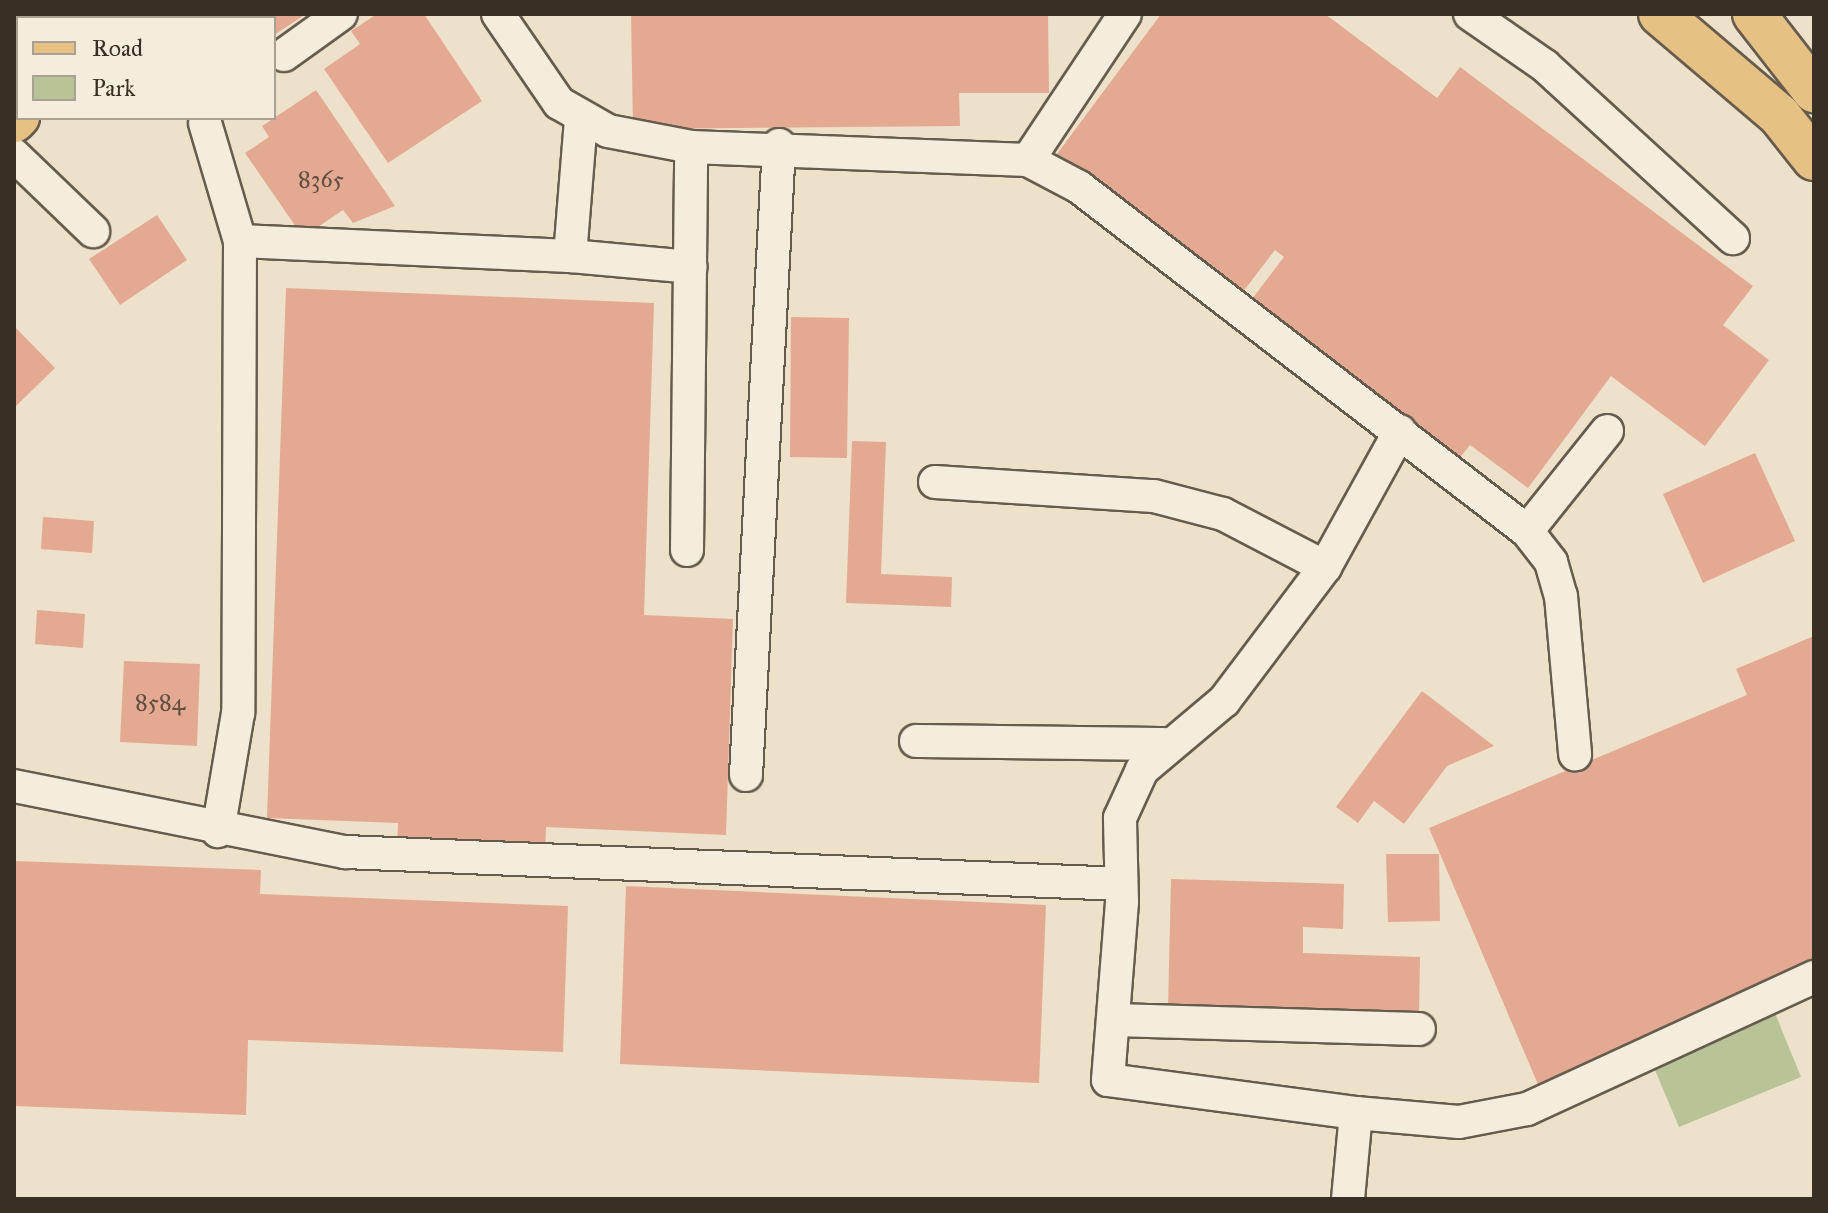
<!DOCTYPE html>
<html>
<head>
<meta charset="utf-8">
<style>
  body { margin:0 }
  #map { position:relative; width:1828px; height:1213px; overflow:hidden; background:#eee1c9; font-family:"IM FELL Great Primer",serif }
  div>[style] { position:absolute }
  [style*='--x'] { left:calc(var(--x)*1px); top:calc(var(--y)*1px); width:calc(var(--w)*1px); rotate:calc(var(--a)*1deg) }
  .green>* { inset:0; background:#b8c397 }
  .building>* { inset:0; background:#e4a992 }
  .roads { filter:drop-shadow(2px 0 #665c4e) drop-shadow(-2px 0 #665c4e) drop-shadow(0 2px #665c4e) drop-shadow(0 -2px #665c4e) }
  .minor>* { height:32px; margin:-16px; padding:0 16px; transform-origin:16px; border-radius:16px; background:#f4ecdc }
  .major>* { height:42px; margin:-21px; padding:0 21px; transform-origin:21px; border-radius:21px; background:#e7c084 }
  span { translate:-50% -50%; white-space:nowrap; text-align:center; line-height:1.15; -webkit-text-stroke:8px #f4ecdc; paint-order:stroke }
  .number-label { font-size:24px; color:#644e40 }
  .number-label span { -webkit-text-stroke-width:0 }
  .frame { position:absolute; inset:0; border:16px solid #393025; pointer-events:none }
  .legend { position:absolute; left:16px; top:16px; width:260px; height:104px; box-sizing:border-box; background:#f4ecdc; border:2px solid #a9a193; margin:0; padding:10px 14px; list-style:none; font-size:24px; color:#393025 }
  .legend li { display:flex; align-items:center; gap:16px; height:40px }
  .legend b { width:40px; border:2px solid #a9a193 }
</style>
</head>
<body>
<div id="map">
  <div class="green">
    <i style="clip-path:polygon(1775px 1013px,1801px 1077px,1679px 1127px,1652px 1063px)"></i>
  </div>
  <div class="building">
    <i style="clip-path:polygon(194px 14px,306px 14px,274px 35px,274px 18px,188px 18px)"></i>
    <i style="clip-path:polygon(377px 14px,424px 14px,482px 101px,388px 163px,324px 69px,360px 44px,351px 31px)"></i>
    <i style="clip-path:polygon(631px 14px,1048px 14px,1049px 93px,959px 93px,960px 126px,633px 129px)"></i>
    <i style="clip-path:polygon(1161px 14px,1325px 14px,1437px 98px,1460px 67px,1753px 286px,1723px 325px,1769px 360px,1705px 446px,1611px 376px,1528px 488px,1470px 445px,1458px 460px,1249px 303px,1284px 257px,1275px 250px,1239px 297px,1054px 158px)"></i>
    <i style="clip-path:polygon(316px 90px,395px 206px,353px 223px,343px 210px,303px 237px,245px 153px,269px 137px,262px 126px)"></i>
    <i style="clip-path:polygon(157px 215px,187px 260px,120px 305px,89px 259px)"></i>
    <i style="clip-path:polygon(286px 288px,654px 303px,644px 615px,733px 619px,726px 835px,546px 827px,545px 856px,397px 850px,398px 823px,267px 818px)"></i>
    <i style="clip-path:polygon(791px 317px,849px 318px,847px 458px,790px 457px)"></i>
    <i style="clip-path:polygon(14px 326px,55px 368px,14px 408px)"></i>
    <i style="clip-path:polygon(852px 441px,886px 442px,881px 574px,952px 577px,951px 607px,846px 603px)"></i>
    <i style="clip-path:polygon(1755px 453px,1795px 541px,1703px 583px,1663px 494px)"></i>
    <i style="clip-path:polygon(43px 517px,94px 521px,92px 553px,41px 549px)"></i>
    <i style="clip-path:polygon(37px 610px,85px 614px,83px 648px,35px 644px)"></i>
    <i style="clip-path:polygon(1814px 636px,1814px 988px,1545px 1101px,1429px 828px,1747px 695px,1736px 669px)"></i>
    <i style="clip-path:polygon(124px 661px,200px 664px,197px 746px,120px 742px)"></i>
    <i style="clip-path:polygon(1422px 691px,1494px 746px,1447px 766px,1404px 824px,1374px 801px,1358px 823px,1336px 807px)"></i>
    <i style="clip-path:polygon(1386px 854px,1439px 854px,1440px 921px,1388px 922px)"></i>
    <i style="clip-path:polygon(14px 861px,261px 870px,260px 894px,568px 906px,563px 1052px,248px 1040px,246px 1115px,14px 1106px)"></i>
    <i style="clip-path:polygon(1171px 879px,1344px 884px,1343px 929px,1303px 927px,1303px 953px,1420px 957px,1419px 1016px,1168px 1009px)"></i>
    <i style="clip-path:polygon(626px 886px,1046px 905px,1039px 1083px,620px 1064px)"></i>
  </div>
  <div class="roads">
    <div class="minor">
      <i style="--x:498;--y:14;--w:108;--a:55.6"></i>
      <i style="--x:559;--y:103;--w:56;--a:29.7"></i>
      <i style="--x:608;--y:131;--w:85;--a:10.9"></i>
      <i style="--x:691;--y:147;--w:337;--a:2.2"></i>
      <i style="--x:1028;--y:160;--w:58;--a:27.9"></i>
      <i style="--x:1079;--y:187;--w:565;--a:37.52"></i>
      <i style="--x:1527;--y:531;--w:39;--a:52"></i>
      <i style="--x:1551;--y:562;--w:35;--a:74"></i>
      <i style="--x:1561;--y:596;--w:159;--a:84.9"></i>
      <i style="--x:1470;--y:14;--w:91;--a:34.7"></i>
      <i style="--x:1545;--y:66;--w:255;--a:42.5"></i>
      <i style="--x:284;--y:55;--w:70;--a:-35.7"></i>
      <i style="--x:205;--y:123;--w:123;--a:73.5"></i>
      <i style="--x:240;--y:241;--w:472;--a:90.2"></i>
      <i style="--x:238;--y:713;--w:120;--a:99.6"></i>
      <i style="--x:14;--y:155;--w:110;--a:43.9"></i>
      <i style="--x:1028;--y:160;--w:175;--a:-56.4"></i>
      <i style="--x:240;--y:241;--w:330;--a:2.6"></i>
      <i style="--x:570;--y:256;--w:136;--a:-85.4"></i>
      <i style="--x:570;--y:256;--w:121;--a:5.2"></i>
      <i style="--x:935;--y:482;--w:219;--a:3.7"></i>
      <i style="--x:1154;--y:496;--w:71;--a:14.6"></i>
      <i style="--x:1223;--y:514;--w:115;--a:27.5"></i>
      <i style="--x:1527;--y:531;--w:128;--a:-51.3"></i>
      <i style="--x:687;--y:550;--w:403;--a:-89.4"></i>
      <i style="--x:916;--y:741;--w:248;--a:0.7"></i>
      <i style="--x:746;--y:775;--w:631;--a:-87"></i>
      <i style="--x:14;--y:786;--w:338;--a:11.3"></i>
      <i style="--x:345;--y:852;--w:777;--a:2.36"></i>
      <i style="--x:1114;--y:1020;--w:305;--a:1.7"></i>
      <i style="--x:1356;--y:1113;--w:250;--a:-172.4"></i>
      <i style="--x:1108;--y:1080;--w:179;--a:-85.5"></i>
      <i style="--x:1122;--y:902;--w:84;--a:-91.4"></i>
      <i style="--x:1120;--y:818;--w:53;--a:-65.4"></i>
      <i style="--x:1142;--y:770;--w:107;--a:-40.1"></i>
      <i style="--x:1224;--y:701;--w:168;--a:-53"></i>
      <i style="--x:1325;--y:567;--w:155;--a:-61.1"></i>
      <i style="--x:1348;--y:1199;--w:86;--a:-84.7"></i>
      <i style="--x:1356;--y:1113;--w:103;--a:5"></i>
      <i style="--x:1459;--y:1122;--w:69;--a:-10.8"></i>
      <i style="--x:1527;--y:1109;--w:316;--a:-24.7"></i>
    </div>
    <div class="major">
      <i style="--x:1660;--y:14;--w:156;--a:40.3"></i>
      <i style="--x:1779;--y:115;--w:56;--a:51.5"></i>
      <i style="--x:1754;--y:14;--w:98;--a:52.1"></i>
      <i style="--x:55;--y:18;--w:6;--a:-45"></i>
      <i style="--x:119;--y:18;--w:6;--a:-39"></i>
      <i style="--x:14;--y:58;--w:6;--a:-45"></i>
      <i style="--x:14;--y:121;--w:6;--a:-45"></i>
    </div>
  </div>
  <div class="number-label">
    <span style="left:321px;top:180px">8365</span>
    <span style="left:160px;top:703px">8584</span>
  </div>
  <div class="frame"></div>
  <ul class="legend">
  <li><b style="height:10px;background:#e7c084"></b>Road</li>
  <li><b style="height:22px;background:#b8c397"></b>Park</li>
  </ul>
</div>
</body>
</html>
